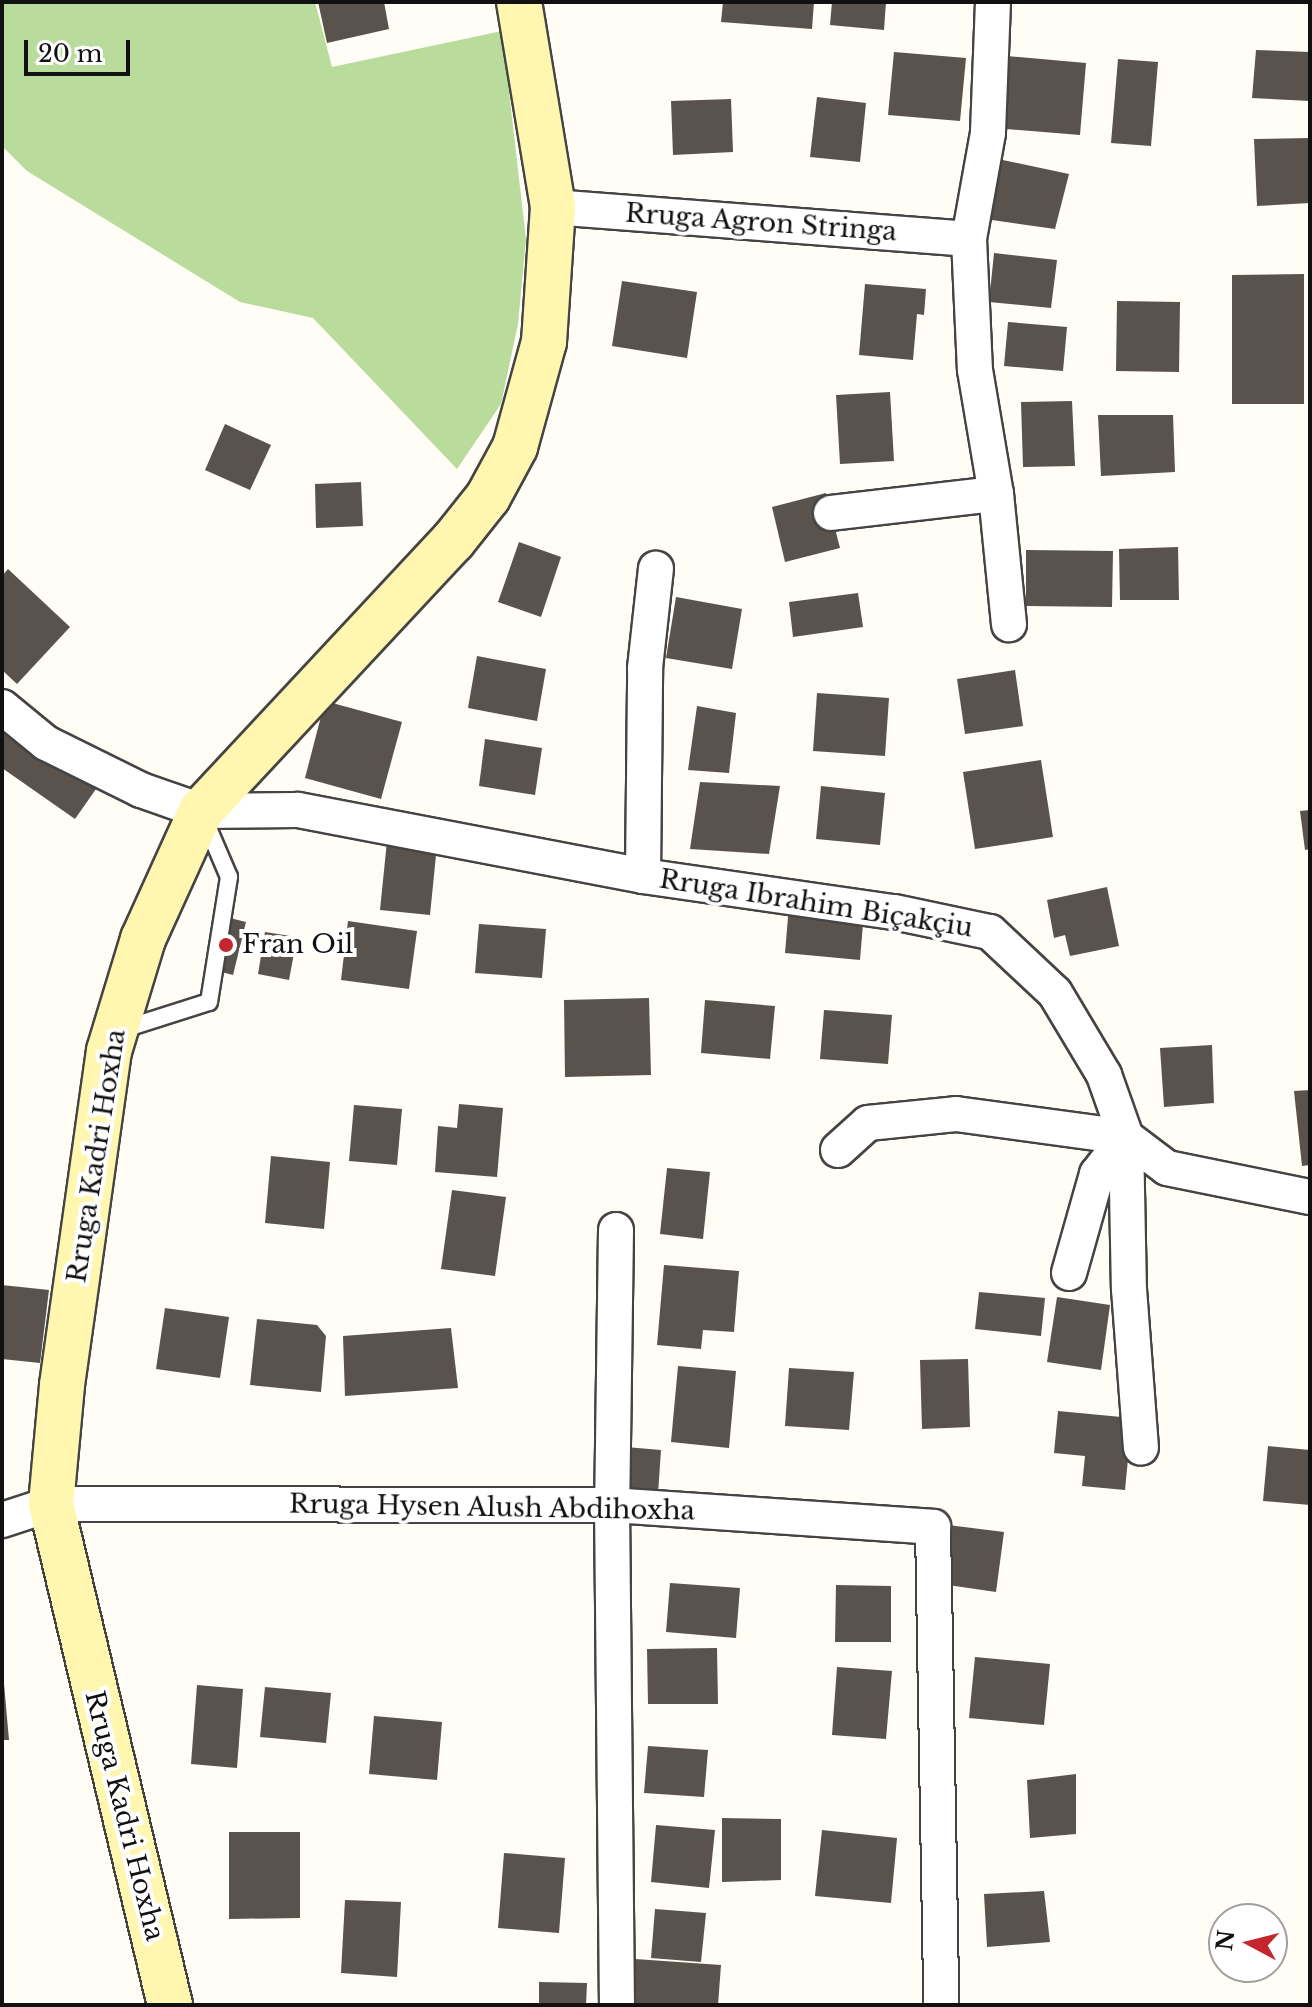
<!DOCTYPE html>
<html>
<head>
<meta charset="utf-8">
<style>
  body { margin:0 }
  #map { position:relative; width:1312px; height:2007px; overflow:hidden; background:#fffdf5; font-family:"Libre Baskerville",serif }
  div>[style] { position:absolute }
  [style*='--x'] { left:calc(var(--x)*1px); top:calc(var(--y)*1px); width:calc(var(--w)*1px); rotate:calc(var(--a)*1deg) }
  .forest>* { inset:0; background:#b9dc9c }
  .building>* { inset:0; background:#5a524d }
  .roads { filter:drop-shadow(2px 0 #444) drop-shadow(-2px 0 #444) drop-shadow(0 2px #444) drop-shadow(0 -2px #444) }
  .lane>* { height:16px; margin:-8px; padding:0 8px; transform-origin:8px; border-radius:8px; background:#fff }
  .street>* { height:34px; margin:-17px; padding:0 17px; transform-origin:17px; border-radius:17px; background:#fff }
  .secondary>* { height:44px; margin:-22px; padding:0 22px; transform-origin:22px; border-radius:22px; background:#fff6b0 }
  .dots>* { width:22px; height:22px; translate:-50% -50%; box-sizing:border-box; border:4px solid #fff; border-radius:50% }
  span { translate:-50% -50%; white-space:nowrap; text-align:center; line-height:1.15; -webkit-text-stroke:8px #fff; paint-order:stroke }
  .street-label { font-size:26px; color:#111 }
  .poi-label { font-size:26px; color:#111 }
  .left { translate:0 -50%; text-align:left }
  .frame { position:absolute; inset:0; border:4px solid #111; pointer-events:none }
  .north { position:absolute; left:1208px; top:1903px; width:80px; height:80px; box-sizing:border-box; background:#fff; border:2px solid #a0a0a0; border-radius:50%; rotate:277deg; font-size:22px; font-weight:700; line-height:32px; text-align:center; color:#111 }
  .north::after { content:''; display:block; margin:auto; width:28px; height:36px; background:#c4262e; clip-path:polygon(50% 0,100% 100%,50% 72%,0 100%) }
  .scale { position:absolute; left:24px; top:40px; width:106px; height:36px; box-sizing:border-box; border:4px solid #111; border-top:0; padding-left:10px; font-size:24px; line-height:28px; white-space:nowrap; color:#111; -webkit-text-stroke:6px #fff; paint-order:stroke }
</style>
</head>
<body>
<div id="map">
  <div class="forest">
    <i style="clip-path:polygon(2px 2px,315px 2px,332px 67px,502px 31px,526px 239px,518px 324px,501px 404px,457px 469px,313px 318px,240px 302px,27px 171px,2px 146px)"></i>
  </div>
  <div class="building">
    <i style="clip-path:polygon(318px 2px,384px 2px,389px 29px,327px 43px)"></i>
    <i style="clip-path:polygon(723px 2px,814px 2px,812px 29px,721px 22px)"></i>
    <i style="clip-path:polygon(832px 2px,886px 2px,884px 30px,830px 25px)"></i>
    <i style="clip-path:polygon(1256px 50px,1310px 52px,1310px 101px,1252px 98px)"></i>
    <i style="clip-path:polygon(894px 52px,966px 58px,960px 121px,888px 115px)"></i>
    <i style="clip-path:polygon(1007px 56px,1086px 63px,1080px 135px,994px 128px)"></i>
    <i style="clip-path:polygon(1118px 59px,1158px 62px,1151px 146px,1111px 143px)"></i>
    <i style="clip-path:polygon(817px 97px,866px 103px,860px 162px,810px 157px)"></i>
    <i style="clip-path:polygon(731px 99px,733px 152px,673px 155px,671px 101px)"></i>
    <i style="clip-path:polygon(1310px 138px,1310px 203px,1257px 206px,1254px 139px)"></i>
    <i style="clip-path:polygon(998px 159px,1069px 174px,1055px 229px,985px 219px)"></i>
    <i style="clip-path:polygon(994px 253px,1057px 260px,1051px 308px,989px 302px)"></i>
    <i style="clip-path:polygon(1304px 274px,1304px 404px,1232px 404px,1232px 275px)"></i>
    <i style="clip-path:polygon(622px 281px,697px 292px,687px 358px,612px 346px)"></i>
    <i style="clip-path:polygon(865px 284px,926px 289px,924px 315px,917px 314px,913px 360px,859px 355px)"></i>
    <i style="clip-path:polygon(1117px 301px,1180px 302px,1179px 372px,1116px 371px)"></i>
    <i style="clip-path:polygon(1008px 322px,1067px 327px,1063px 371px,1004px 366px)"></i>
    <i style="clip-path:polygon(890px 392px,894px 461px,840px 464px,836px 395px)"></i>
    <i style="clip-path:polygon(1072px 401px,1075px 466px,1023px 467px,1021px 402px)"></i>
    <i style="clip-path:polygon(1098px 415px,1173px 415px,1175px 472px,1101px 476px)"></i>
    <i style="clip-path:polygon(225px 424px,271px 445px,250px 490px,205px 470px)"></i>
    <i style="clip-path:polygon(361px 482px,363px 526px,316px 528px,315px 484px)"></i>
    <i style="clip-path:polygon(826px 493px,840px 548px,785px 562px,772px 507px)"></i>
    <i style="clip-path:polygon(519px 542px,561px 557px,541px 617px,498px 602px)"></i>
    <i style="clip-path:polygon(1178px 547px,1179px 600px,1120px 600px,1119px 549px)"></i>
    <i style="clip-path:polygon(1026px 550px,1113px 551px,1112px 607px,1026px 606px)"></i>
    <i style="clip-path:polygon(8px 569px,70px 627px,17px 684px,2px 670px,2px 576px)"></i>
    <i style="clip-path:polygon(858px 593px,863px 627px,793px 637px,789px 602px)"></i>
    <i style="clip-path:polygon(676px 597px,742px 609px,732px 669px,666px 658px)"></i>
    <i style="clip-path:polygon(477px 656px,546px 669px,537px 721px,468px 708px)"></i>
    <i style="clip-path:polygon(1015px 670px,1023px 726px,965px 734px,957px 679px)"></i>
    <i style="clip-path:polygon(817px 693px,889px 698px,885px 756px,813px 751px)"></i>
    <i style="clip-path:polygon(325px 701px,402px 722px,381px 799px,305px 778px)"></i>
    <i style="clip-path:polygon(697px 706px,736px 713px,729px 773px,688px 770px)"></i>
    <i style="clip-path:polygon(2px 725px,96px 789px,75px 819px,2px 768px)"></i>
    <i style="clip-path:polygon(485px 739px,542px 748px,535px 795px,479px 786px)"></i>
    <i style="clip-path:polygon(1041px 760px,1053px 837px,975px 849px,963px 772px)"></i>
    <i style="clip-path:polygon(700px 782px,780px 786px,769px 854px,690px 849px)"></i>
    <i style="clip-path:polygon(821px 786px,885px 793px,880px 845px,816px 839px)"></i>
    <i style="clip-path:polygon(1310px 810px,1310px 849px,1305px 850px,1300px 811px)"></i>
    <i style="clip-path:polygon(387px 841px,437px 845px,430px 915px,380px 910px)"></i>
    <i style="clip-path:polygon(1107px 887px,1119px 946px,1070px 956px,1065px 935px,1054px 938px,1047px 900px)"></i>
    <i style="clip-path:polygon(789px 905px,864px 912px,860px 960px,785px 953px)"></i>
    <i style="clip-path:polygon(218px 915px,246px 922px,233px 975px,206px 968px)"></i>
    <i style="clip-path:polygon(348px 921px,417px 931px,409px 989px,341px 980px)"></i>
    <i style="clip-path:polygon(479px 924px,546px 929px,542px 978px,475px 973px)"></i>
    <i style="clip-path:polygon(265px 932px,297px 937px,289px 980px,258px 974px)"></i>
    <i style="clip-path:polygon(649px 998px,651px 1075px,565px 1077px,564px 1000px)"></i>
    <i style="clip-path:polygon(705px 1000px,775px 1006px,770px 1059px,701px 1053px)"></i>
    <i style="clip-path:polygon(824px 1010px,892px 1015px,888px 1064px,820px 1059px)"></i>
    <i style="clip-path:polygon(1212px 1045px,1214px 1103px,1164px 1107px,1160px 1048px)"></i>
    <i style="clip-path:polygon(1310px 1090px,1310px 1165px,1302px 1166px,1294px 1091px)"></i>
    <i style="clip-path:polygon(459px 1104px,503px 1108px,497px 1177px,435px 1172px,438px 1126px,457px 1128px)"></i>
    <i style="clip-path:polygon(354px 1105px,402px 1109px,397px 1165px,349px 1161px)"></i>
    <i style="clip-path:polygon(271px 1156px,330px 1162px,324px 1229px,265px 1223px)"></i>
    <i style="clip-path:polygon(667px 1168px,710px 1172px,703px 1239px,660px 1234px)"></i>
    <i style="clip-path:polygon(452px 1190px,506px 1197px,495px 1276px,441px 1269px)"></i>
    <i style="clip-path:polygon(664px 1265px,739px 1271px,734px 1332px,703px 1330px,701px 1349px,657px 1345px)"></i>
    <i style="clip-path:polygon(2px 1285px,49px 1290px,40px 1363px,2px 1359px)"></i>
    <i style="clip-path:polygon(979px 1292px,1045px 1298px,1041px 1336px,975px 1329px)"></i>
    <i style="clip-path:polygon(1057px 1297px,1110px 1305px,1101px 1370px,1047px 1362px)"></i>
    <i style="clip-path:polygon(165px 1308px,229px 1317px,220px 1378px,156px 1369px)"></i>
    <i style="clip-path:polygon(257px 1319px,317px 1325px,326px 1336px,321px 1392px,250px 1385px)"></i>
    <i style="clip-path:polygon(451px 1328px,458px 1388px,345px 1396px,343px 1336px)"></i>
    <i style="clip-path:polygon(968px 1359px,970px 1427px,922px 1429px,920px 1360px)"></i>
    <i style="clip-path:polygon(678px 1366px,736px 1371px,729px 1448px,671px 1442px)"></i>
    <i style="clip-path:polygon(789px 1368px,854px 1372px,849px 1430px,785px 1426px)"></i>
    <i style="clip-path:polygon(1058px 1411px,1132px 1418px,1125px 1490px,1082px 1486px,1085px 1456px,1054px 1453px)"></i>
    <i style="clip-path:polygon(1268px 1446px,1310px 1450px,1310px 1505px,1263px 1501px)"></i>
    <i style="clip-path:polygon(626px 1447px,661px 1450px,658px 1494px,623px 1492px)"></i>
    <i style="clip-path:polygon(948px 1525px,1004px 1532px,996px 1592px,941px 1584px)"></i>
    <i style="clip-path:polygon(670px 1583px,740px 1588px,736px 1638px,666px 1632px)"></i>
    <i style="clip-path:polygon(836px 1585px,891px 1586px,891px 1642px,835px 1642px)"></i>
    <i style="clip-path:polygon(717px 1648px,718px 1704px,648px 1704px,647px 1649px)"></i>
    <i style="clip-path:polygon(975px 1657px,1050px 1664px,1044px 1725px,969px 1718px)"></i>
    <i style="clip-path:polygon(2px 1661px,9px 1740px,2px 1740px)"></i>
    <i style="clip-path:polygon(837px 1667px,892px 1671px,886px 1739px,832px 1735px)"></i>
    <i style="clip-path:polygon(197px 1685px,243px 1689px,237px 1768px,191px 1764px)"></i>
    <i style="clip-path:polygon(265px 1687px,331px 1693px,326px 1743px,260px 1737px)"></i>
    <i style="clip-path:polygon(374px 1716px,442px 1722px,437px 1780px,369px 1774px)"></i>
    <i style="clip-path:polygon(648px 1746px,708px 1750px,704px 1797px,644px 1793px)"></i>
    <i style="clip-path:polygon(1076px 1774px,1076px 1834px,1030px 1838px,1027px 1780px)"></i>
    <i style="clip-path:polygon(722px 1818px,781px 1819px,781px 1880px,722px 1882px)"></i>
    <i style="clip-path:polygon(656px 1825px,715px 1830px,709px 1888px,651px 1882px)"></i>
    <i style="clip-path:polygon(822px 1830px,897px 1838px,891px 1903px,815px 1896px)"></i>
    <i style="clip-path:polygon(229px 1832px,300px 1832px,300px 1918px,229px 1919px)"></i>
    <i style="clip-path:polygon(504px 1853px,565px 1858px,559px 1933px,498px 1928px)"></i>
    <i style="clip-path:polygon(1044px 1891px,1050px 1942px,987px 1947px,984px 1894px)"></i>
    <i style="clip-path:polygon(345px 1900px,401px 1902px,397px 1977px,341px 1973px)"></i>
    <i style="clip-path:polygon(655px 1909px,706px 1913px,701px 1962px,651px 1958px)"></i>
    <i style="clip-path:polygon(635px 1959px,721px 1965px,718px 2005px,632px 2004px)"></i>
    <i style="clip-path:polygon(539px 1982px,587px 1983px,586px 2005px,539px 2005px)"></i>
  </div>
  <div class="roads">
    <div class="lane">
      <i style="--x:121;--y:1030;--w:92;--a:-17.7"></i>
      <i style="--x:209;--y:1002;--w:127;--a:-80.9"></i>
      <i style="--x:229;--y:877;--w:61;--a:-113.2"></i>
    </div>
    <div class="street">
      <i style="--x:993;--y:2;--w:131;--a:92.2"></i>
      <i style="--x:988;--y:133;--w:108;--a:100.2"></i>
      <i style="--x:969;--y:239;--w:131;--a:87.4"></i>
      <i style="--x:975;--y:370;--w:126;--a:80.4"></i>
      <i style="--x:996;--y:494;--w:131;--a:84.3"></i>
      <i style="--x:553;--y:207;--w:417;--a:4.4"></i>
      <i style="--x:831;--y:513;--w:166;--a:-6.6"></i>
      <i style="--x:2;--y:707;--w:57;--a:39.3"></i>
      <i style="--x:46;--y:743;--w:106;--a:26.3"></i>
      <i style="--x:141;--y:790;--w:64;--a:19.3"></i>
      <i style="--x:201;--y:811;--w:97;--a:-0.6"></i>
      <i style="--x:298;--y:810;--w:351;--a:10.8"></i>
      <i style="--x:643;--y:876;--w:254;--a:8.2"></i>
      <i style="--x:894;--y:912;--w:98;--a:11.8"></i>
      <i style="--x:990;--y:932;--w:89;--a:43.2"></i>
      <i style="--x:1055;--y:993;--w:96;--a:59.1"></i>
      <i style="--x:1104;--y:1075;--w:66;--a:70.5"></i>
      <i style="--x:1126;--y:1137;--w:51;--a:37.1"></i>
      <i style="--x:1167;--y:1168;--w:146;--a:11.5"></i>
      <i style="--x:643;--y:876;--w:208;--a:-89.4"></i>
      <i style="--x:645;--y:668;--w:100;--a:-83.7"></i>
      <i style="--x:1126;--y:1137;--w:152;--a:88.9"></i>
      <i style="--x:1129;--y:1289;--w:159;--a:85.7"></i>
      <i style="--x:838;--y:1150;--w:40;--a:-42"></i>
      <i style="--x:868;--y:1123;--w:88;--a:-5.8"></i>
      <i style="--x:956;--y:1114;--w:172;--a:7.7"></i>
      <i style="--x:616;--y:1230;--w:275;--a:90.8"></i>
      <i style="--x:612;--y:1505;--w:500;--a:89.43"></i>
      <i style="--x:1069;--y:1273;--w:103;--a:-74.2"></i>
      <i style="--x:1097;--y:1174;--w:47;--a:-51.9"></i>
      <i style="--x:2;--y:1520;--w:52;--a:-18.1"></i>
      <i style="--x:51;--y:1504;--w:561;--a:0.1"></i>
      <i style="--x:612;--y:1505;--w:322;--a:3.9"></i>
      <i style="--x:933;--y:1527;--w:478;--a:89"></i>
    </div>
    <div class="secondary">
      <i style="--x:170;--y:2005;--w:515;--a:-103.36"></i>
      <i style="--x:51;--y:1504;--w:120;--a:-84.7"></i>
      <i style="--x:62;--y:1385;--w:337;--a:-82"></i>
      <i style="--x:109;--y:1051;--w:117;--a:-73.1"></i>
      <i style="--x:143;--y:939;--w:141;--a:-65.6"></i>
      <i style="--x:201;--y:811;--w:369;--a:-47"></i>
      <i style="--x:453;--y:541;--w:56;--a:-51.5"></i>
      <i style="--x:488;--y:497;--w:57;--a:-61.6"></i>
      <i style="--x:515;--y:447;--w:109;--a:-74.6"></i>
      <i style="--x:544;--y:342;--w:135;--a:-86.2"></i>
      <i style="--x:553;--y:207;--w:208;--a:-99.4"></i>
    </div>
  </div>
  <div class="dots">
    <i style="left:226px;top:945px;background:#c4262e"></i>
  </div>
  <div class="street-label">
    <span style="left:761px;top:223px;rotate:4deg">Rruga Agron Stringa</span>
    <span style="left:816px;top:904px;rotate:9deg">Rruga Ibrahim Biçakçiu</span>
    <span style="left:97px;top:1156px;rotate:-81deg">Rruga Kadri Hoxha</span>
    <span style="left:492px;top:1508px;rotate:1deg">Rruga Hysen Alush Abdihoxha</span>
    <span style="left:124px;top:1816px;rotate:76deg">Rruga Kadri Hoxha</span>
  </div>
  <div class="poi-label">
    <span class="left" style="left:242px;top:945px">Fran Oil</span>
  </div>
  <div class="frame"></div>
  <div class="north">N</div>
  <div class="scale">20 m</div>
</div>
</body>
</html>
